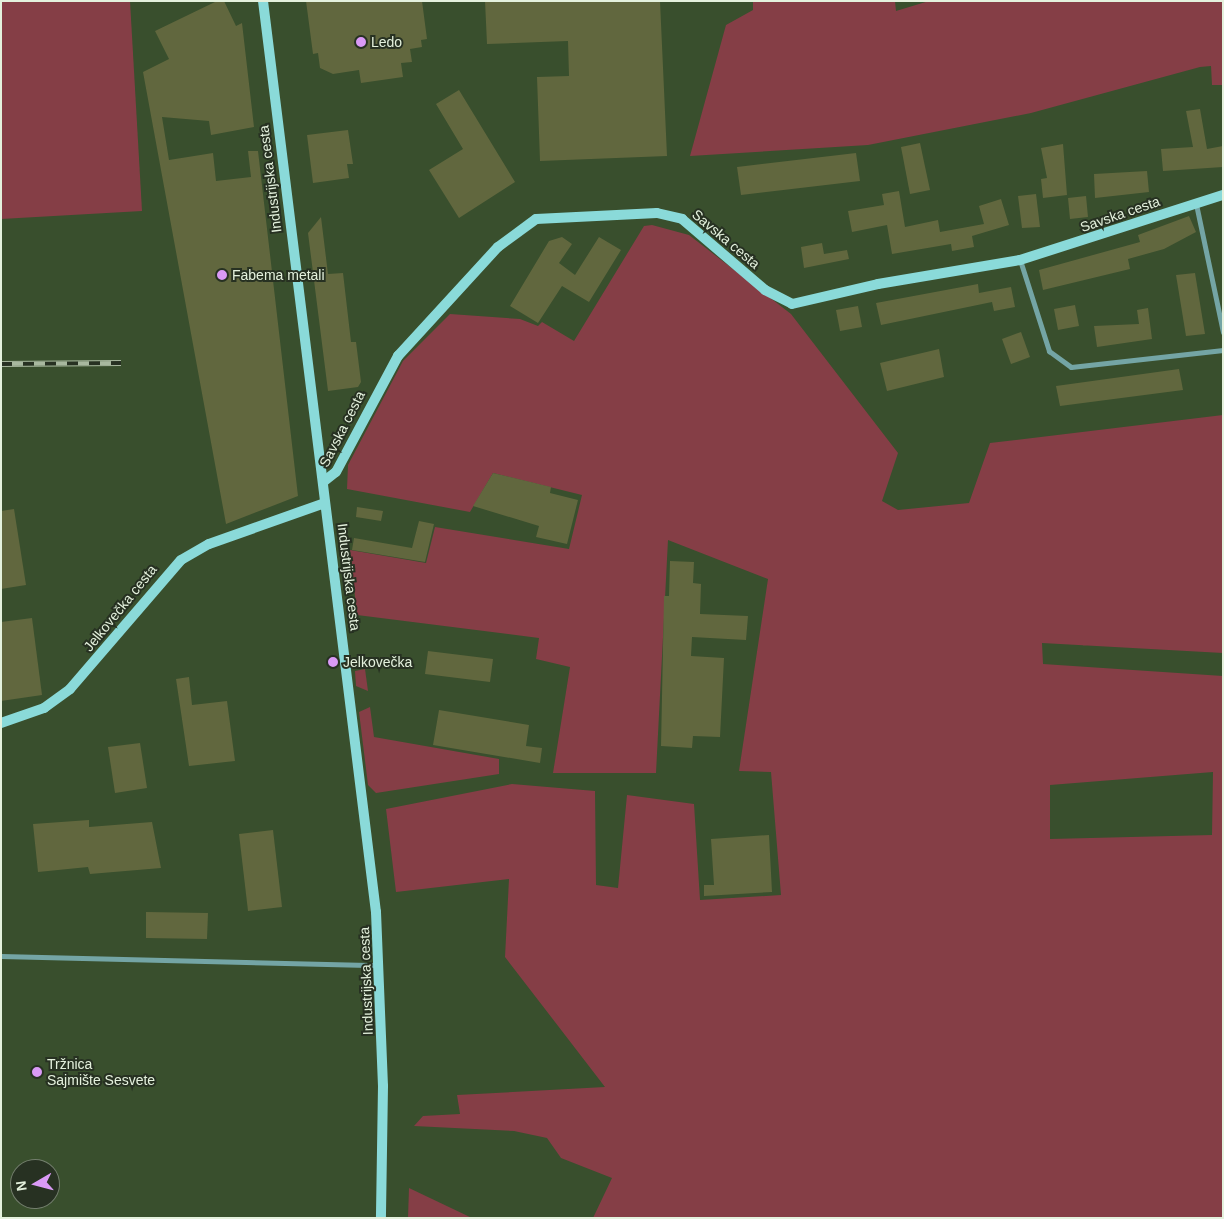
<!DOCTYPE html>
<html>
<head>
<meta charset="utf-8">
<style>
  body { margin:0 }
  #map { position:relative; width:1224px; height:1219px; overflow:hidden; background:#394f2d; font-family:Helvetica,sans-serif }
  div>[style] { position:absolute }
  [style*='--x'] { left:calc(var(--x)*1px); top:calc(var(--y)*1px); width:calc(var(--w)*1px); rotate:calc(var(--a)*1deg) }
  .green>* { inset:0; background:#853e46 }
  .building>* { inset:0; background:#61673e }
  .street>* { height:5px; margin:-2.5px; padding:0 2.5px; transform-origin:2.5px; border-radius:2.5px; background:#74a5a5 }
  .secondary>* { height:10px; margin:-5px; padding:0 5px; transform-origin:5px; border-radius:5px; background:#8adad9 }
  .rail>* { height:5.5px; margin-top:-2.75px; transform-origin:0; background:repeating-linear-gradient(90deg,#273122 0 11px,#a8b89f 0 22px); box-sizing:border-box; border-block:1px solid #a8b89f }
  .dots>* { width:14px; height:14px; translate:-50% -50%; box-sizing:border-box; border:2px solid #273122; border-radius:50% }
  span { translate:-50% -50%; white-space:nowrap; text-align:center; line-height:1.15; -webkit-text-stroke:4px #273122; paint-order:stroke }
  .poi-label { font-size:14px; color:#e4f1dd }
  .left { translate:0 -50%; text-align:left }
  .street-label { font-size:14px; color:#e4f1dd }
  .frame { position:absolute; inset:0; border:2px solid #e4f1dd; pointer-events:none }
  .north { position:absolute; left:10px; top:1159px; width:50px; height:50px; box-sizing:border-box; background:#273122; border:1px solid #737e6d; border-radius:50%; rotate:262deg; font-size:14px; font-weight:700; line-height:20px; text-align:center; color:#e4f1dd }
  .north::after { content:''; display:block; margin:auto; width:18px; height:22px; background:#da9af6; clip-path:polygon(50% 0,100% 100%,50% 72%,0 100%) }
</style>
</head>
<body>
<div id="map">
  <div class="green">
    <i style="clip-path:polygon(1px 1px,130px 1px,142px 211px,1px 219px)"></i>
    <i style="clip-path:polygon(753px 1px,895px 1px,896px 11px,929px 1px,1223px 1px,1223px 85px,1212px 85px,1211px 66px,1200px 67px,1031px 113px,868px 145px,690px 156px,726px 25px,753px 10px)"></i>
    <i style="clip-path:polygon(evenodd,652px 225px,689px 235px,791px 314px,898px 453px,882px 501px,898px 510px,969px 503px,990px 443px,1223px 415px,1223px 653px,1042px 643px,1043px 664px,1223px 676px,1223px 1218px,593px 1218px,612px 1178px,561px 1158px,547px 1138px,514px 1131px,414px 1126px,423px 1116px,460px 1114px,457px 1095px,605px 1087px,505px 957px,509px 879px,396px 892px,386px 809px,512px 784px,595px 791px,596px 885px,618px 888px,627px 795px,694px 804px,700px 900px,781px 895px,771px 772px,739px 771px,768px 579px,668px 540px,656px 773px,553px 773px,570px 667px,536px 659px,539px 638px,357px 615px,350px 550px,426px 563px,435px 527px,569px 549px,582px 495px,493px 473px,470px 512px,347px 489px,348px 465px,403px 361px,450px 314px,520px 319px,538px 326px,542px 322px,574px 341px,644px 226px,652px 225px,1213px 772px,1212px 835px,1050px 839px,1050px 785px,1213px 772px)"></i>
    <i style="clip-path:polygon(365px 669px,368px 691px,356px 686px,355px 671px)"></i>
    <i style="clip-path:polygon(370px 707px,374px 737px,499px 759px,499px 774px,376px 793px,368px 785px,359px 712px)"></i>
    <i style="clip-path:polygon(409px 1188px,472px 1218px,408px 1218px)"></i>
  </div>
  <div class="building">
    <i style="clip-path:polygon(217px 1px,224px 1px,236px 26px,242px 23px,254px 127px,211px 135px,209px 121px,162px 117px,169px 160px,213px 153px,216px 181px,251px 177px,248px 151px,258px 151px,298px 496px,226px 524px,143px 72px,169px 59px,155px 31px)"></i>
    <i style="clip-path:polygon(306px 1px,422px 1px,427px 39px,421px 40px,422px 47px,410px 49px,412px 62px,401px 63px,403px 77px,361px 83px,359px 70px,333px 74px,320px 68px,318px 53px,313px 54px)"></i>
    <i style="clip-path:polygon(485px 1px,660px 1px,667px 156px,540px 161px,537px 77px,569px 76px,568px 41px,487px 44px)"></i>
    <i style="clip-path:polygon(459px 90px,515px 182px,459px 218px,429px 170px,463px 149px,436px 104px)"></i>
    <i style="clip-path:polygon(1200px 109px,1207px 149px,1223px 146px,1223px 167px,1163px 171px,1161px 149px,1193px 147px,1186px 111px)"></i>
    <i style="clip-path:polygon(348px 130px,353px 164px,347px 164px,349px 178px,313px 183px,307px 135px)"></i>
    <i style="clip-path:polygon(920px 143px,930px 190px,910px 194px,901px 147px)"></i>
    <i style="clip-path:polygon(1063px 144px,1067px 195px,1043px 198px,1041px 179px,1047px 178px,1041px 148px)"></i>
    <i style="clip-path:polygon(856px 153px,860px 181px,741px 195px,737px 167px)"></i>
    <i style="clip-path:polygon(1147px 171px,1149px 192px,1095px 198px,1094px 174px)"></i>
    <i style="clip-path:polygon(899px 191px,905px 227px,938px 220px,940px 232px,984px 224px,979px 206px,1001px 199px,1009px 225px,972px 236px,974px 247px,952px 251px,951px 244px,892px 254px,887px 225px,852px 232px,848px 211px,884px 205px,882px 194px)"></i>
    <i style="clip-path:polygon(1036px 194px,1040px 227px,1022px 228px,1018px 196px)"></i>
    <i style="clip-path:polygon(1086px 196px,1088px 217px,1070px 219px,1068px 198px)"></i>
    <i style="clip-path:polygon(1189px 216px,1196px 232px,1164px 249px,1128px 259px,1130px 269px,1043px 290px,1039px 270px,1140px 242px,1138px 235px)"></i>
    <i style="clip-path:polygon(321px 217px,328px 274px,343px 273px,351px 342px,356px 342px,361px 382px,358px 387px,328px 391px,308px 233px)"></i>
    <i style="clip-path:polygon(562px 237px,572px 244px,559px 263px,575px 275px,599px 237px,621px 250px,589px 302px,562px 286px,538px 323px,510px 306px,549px 241px)"></i>
    <i style="clip-path:polygon(822px 243px,824px 254px,847px 250px,849px 259px,804px 268px,801px 247px)"></i>
    <i style="clip-path:polygon(1195px 273px,1205px 334px,1186px 336px,1176px 275px)"></i>
    <i style="clip-path:polygon(978px 284px,979px 293px,1011px 287px,1015px 307px,994px 311px,992px 302px,881px 325px,876px 303px)"></i>
    <i style="clip-path:polygon(1075px 305px,1079px 326px,1058px 330px,1054px 309px)"></i>
    <i style="clip-path:polygon(858px 306px,862px 327px,840px 331px,836px 310px)"></i>
    <i style="clip-path:polygon(1148px 308px,1152px 339px,1097px 347px,1094px 326px,1139px 324px,1137px 310px)"></i>
    <i style="clip-path:polygon(1021px 332px,1030px 357px,1011px 364px,1002px 339px)"></i>
    <i style="clip-path:polygon(939px 349px,944px 377px,887px 391px,880px 363px)"></i>
    <i style="clip-path:polygon(1179px 369px,1183px 390px,1060px 406px,1056px 386px)"></i>
    <i style="clip-path:polygon(493px 473px,551px 487px,550px 493px,578px 500px,567px 544px,536px 537px,539px 526px,473px 506px)"></i>
    <i style="clip-path:polygon(357px 507px,383px 511px,381px 521px,356px 517px)"></i>
    <i style="clip-path:polygon(14px 509px,26px 585px,1px 589px,1px 511px)"></i>
    <i style="clip-path:polygon(419px 521px,434px 524px,425px 562px,352px 550px,354px 538px,412px 548px)"></i>
    <i style="clip-path:polygon(670px 561px,694px 562px,693px 583px,701px 584px,700px 614px,748px 616px,746px 640px,692px 637px,691px 656px,724px 658px,720px 737px,693px 736px,692px 748px,661px 746px,664px 596px,669px 596px)"></i>
    <i style="clip-path:polygon(32px 618px,42px 695px,1px 701px,1px 622px)"></i>
    <i style="clip-path:polygon(428px 651px,493px 659px,490px 682px,425px 674px)"></i>
    <i style="clip-path:polygon(189px 677px,192px 705px,227px 701px,235px 761px,189px 766px,176px 679px)"></i>
    <i style="clip-path:polygon(439px 710px,529px 725px,526px 746px,542px 748px,540px 763px,433px 745px)"></i>
    <i style="clip-path:polygon(140px 743px,147px 788px,115px 793px,108px 747px)"></i>
    <i style="clip-path:polygon(89px 820px,89px 827px,152px 822px,161px 868px,90px 874px,88px 867px,38px 872px,33px 824px)"></i>
    <i style="clip-path:polygon(273px 830px,282px 907px,248px 911px,239px 834px)"></i>
    <i style="clip-path:polygon(769px 835px,772px 892px,704px 896px,704px 885px,714px 885px,711px 839px)"></i>
    <i style="clip-path:polygon(146px 912px,208px 913px,207px 939px,146px 938px)"></i>
  </div>
  <div class="street">
    <i style="--x:1196;--y:204;--w:131;--a:78.1"></i>
    <i style="--x:1020;--y:260;--w:96;--a:72.3"></i>
    <i style="--x:1049;--y:351;--w:27;--a:36"></i>
    <i style="--x:1071;--y:367;--w:153;--a:-6.4"></i>
    <i style="--x:1;--y:956;--w:378;--a:1.4"></i>
  </div>
  <div class="secondary">
    <i style="--x:263;--y:1;--w:918;--a:82.93"></i>
    <i style="--x:376;--y:912;--w:174;--a:87.7"></i>
    <i style="--x:383;--y:1086;--w:132;--a:90.9"></i>
    <i style="--x:323;--y:482;--w:16;--a:-38"></i>
    <i style="--x:336;--y:472;--w:132;--a:-61.9"></i>
    <i style="--x:398;--y:356;--w:148;--a:-47.5"></i>
    <i style="--x:498;--y:247;--w:47;--a:-36.4"></i>
    <i style="--x:536;--y:219;--w:121;--a:-2.8"></i>
    <i style="--x:657;--y:213;--w:26;--a:13"></i>
    <i style="--x:682;--y:219;--w:109;--a:40.5"></i>
    <i style="--x:765;--y:290;--w:30;--a:27"></i>
    <i style="--x:792;--y:304;--w:88;--a:-13.1"></i>
    <i style="--x:878;--y:284;--w:144;--a:-9.6"></i>
    <i style="--x:1020;--y:260;--w:213;--a:-17.8"></i>
    <i style="--x:1;--y:723;--w:46;--a:-19.2"></i>
    <i style="--x:44;--y:708;--w:32;--a:-36"></i>
    <i style="--x:70;--y:689;--w:170;--a:-49.3"></i>
    <i style="--x:181;--y:560;--w:32;--a:-30"></i>
    <i style="--x:209;--y:544;--w:123;--a:-19.5"></i>
  </div>
  <div class="rail">
    <i style="--x:1;--y:364;--w:120;--a:-0.5"></i>
  </div>
  <div class="dots">
    <i style="left:361px;top:42px;background:#da9af6"></i>
    <i style="left:222px;top:275px;background:#da9af6"></i>
    <i style="left:333px;top:662px;background:#da9af6"></i>
    <i style="left:37px;top:1072px;background:#da9af6"></i>
  </div>
  <div class="poi-label">
    <span class="left" style="left:371px;top:42px">Ledo</span>
    <span class="left" style="left:232px;top:275px">Fabema metali</span>
    <span class="left" style="left:343px;top:662px">Jelkovečka</span>
    <span class="left" style="left:47px;top:1072px">Tržnica<br>Sajmište Sesvete</span>
  </div>
  <div class="street-label">
    <span style="left:270px;top:179px;rotate:-97deg">Industrijska cesta</span>
    <span style="left:1120px;top:214px;rotate:-19deg">Savska cesta</span>
    <span style="left:726px;top:239px;rotate:40deg">Savska cesta</span>
    <span style="left:342px;top:429px;rotate:-63deg">Savska cesta</span>
    <span style="left:349px;top:577px;rotate:83deg">Industrijska cesta</span>
    <span style="left:120px;top:608px;rotate:-51deg">Jelkovečka cesta</span>
    <span style="left:366px;top:981px;rotate:-92deg">Industrijska cesta</span>
  </div>
  <div class="frame"></div>
  <div class="north">N</div>
</div>
</body>
</html>
